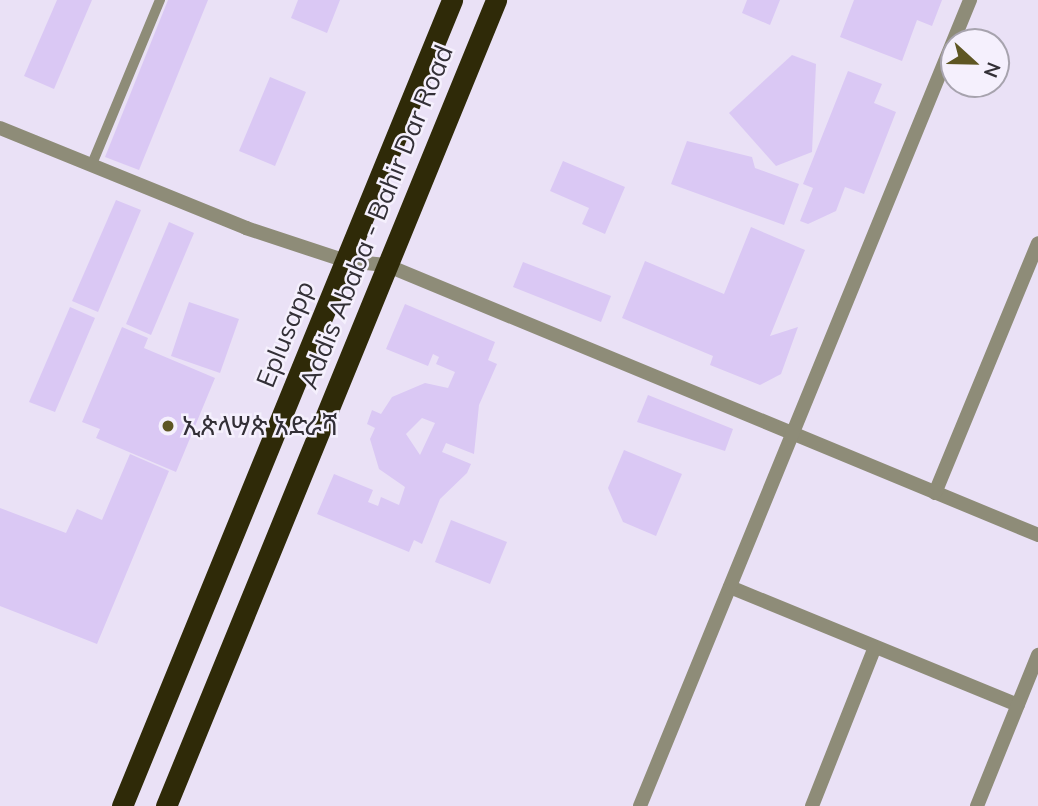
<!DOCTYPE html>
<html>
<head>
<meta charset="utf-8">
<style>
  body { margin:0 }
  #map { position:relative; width:1038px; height:806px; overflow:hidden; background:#eae1f6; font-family:Mulish,"Noto Sans Ethiopic",sans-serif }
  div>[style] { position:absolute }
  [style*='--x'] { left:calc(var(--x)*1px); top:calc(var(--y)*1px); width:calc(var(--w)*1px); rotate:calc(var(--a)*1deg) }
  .building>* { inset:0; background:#dac8f4 }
  .lane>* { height:10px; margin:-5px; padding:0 5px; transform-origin:5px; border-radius:5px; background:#8e8c78 }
  .street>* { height:14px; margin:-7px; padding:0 7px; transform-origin:7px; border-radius:7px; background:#8e8c78 }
  .highway>* { height:21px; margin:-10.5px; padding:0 10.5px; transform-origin:10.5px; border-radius:10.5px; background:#2f2a08 }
  .dots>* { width:19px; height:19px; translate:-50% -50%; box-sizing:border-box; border:4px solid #f5f0fd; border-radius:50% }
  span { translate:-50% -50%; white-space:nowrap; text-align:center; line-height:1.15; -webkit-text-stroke:5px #f5f0fd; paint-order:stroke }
  .street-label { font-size:26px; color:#333037 }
  .poi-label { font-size:26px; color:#333037 }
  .left { translate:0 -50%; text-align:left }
  .north { position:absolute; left:940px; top:28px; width:70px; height:70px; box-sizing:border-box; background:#f5f0fd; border:2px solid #a7a3ae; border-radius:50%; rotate:112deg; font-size:19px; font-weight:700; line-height:28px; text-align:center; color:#333037 }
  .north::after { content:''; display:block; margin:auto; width:24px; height:32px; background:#5e5623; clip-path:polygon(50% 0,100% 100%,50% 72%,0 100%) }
</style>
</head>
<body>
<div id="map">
  <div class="building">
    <i style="clip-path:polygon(57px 0,92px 0,54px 89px,24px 76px)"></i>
    <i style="clip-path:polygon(168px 0,208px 0,139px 170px,105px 157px)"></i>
    <i style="clip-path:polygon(298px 0,340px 0,327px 33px,291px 18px)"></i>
    <i style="clip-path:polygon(747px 0,780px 0,770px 25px,742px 13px)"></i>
    <i style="clip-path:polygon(854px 0,942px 0,932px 26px,917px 20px,902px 61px,840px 37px)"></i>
    <i style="clip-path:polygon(792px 55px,816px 64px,812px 152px,776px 166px,729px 113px)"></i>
    <i style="clip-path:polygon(848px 71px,882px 84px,874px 103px,896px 112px,864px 194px,845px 187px,836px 211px,808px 224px,800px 221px,813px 188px,803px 184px)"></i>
    <i style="clip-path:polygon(270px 77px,306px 92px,275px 166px,239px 151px)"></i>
    <i style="clip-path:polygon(687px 141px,752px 157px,755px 168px,799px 184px,784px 225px,671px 184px)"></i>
    <i style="clip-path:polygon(563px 161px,625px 187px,605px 234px,582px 224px,589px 208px,550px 191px)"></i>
    <i style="clip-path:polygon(116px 200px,141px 210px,98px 312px,72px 301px)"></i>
    <i style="clip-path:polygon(169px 222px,194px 233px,151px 335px,126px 324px)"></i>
    <i style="clip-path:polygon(751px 227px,805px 250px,770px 336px,798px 327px,781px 374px,760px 385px,710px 365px,713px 356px,622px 318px,645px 261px,724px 294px)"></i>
    <i style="clip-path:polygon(523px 262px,611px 296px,601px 322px,513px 287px)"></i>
    <i style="clip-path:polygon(189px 302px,239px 319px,220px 373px,171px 356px)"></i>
    <i style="clip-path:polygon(evenodd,405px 304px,495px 342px,488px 360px,497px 364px,479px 405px,474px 454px,446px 443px,442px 452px,471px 464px,467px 473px,440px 499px,422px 544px,414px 540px,409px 552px,317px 514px,334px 474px,373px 490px,368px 502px,378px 506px,381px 497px,399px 505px,405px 487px,379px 469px,370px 439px,375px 428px,367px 424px,372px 410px,381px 414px,392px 397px,425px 383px,448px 388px,455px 372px,436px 364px,439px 357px,433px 354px,428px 366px,386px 349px,405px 304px,422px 418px,435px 423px,420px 455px,406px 434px,422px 418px)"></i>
    <i style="clip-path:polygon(70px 307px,95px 318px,55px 412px,29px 402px)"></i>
    <i style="clip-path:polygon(122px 327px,148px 338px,144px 348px,215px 378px,176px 472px,96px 438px,100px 429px,82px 422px)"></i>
    <i style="clip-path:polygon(648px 395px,733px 429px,725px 451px,637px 422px)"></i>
    <i style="clip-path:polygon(624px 450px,682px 474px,656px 536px,623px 522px,608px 488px)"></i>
    <i style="clip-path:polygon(130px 454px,169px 471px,97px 644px,0 606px,0 508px,66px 533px,77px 509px,102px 520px)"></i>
    <i style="clip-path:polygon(451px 520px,507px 542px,490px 584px,435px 562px)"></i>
  </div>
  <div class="lane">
    <i style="--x:92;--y:164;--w:178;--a:-67.5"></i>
  </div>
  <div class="street">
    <i style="--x:0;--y:128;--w:266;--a:22.1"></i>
    <i style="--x:246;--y:228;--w:105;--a:18.3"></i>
    <i style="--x:346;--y:261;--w:40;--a:5.7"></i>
    <i style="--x:386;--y:265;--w:706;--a:22.49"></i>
    <i style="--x:935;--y:493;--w:270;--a:-67.6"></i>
    <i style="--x:730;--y:587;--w:311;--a:22.3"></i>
    <i style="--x:640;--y:806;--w:871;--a:-67.73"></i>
    <i style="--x:812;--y:806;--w:171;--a:-68.4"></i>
    <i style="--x:977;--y:806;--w:163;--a:-68"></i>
  </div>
  <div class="highway">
    <i style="--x:122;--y:806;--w:871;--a:-67.73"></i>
    <i style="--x:166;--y:806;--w:871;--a:-67.73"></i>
  </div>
  <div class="dots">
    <i style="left:168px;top:426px;background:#5e5623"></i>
  </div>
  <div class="street-label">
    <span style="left:376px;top:217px;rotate:-68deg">Addis Ababa - Bahir Dar Road</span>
    <span style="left:285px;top:334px;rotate:-68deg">Eplusapp</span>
  </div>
  <div class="poi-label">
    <span class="left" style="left:182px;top:426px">ኢጵላሣጵ አድራሻ</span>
  </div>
  <div class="north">N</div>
</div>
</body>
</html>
